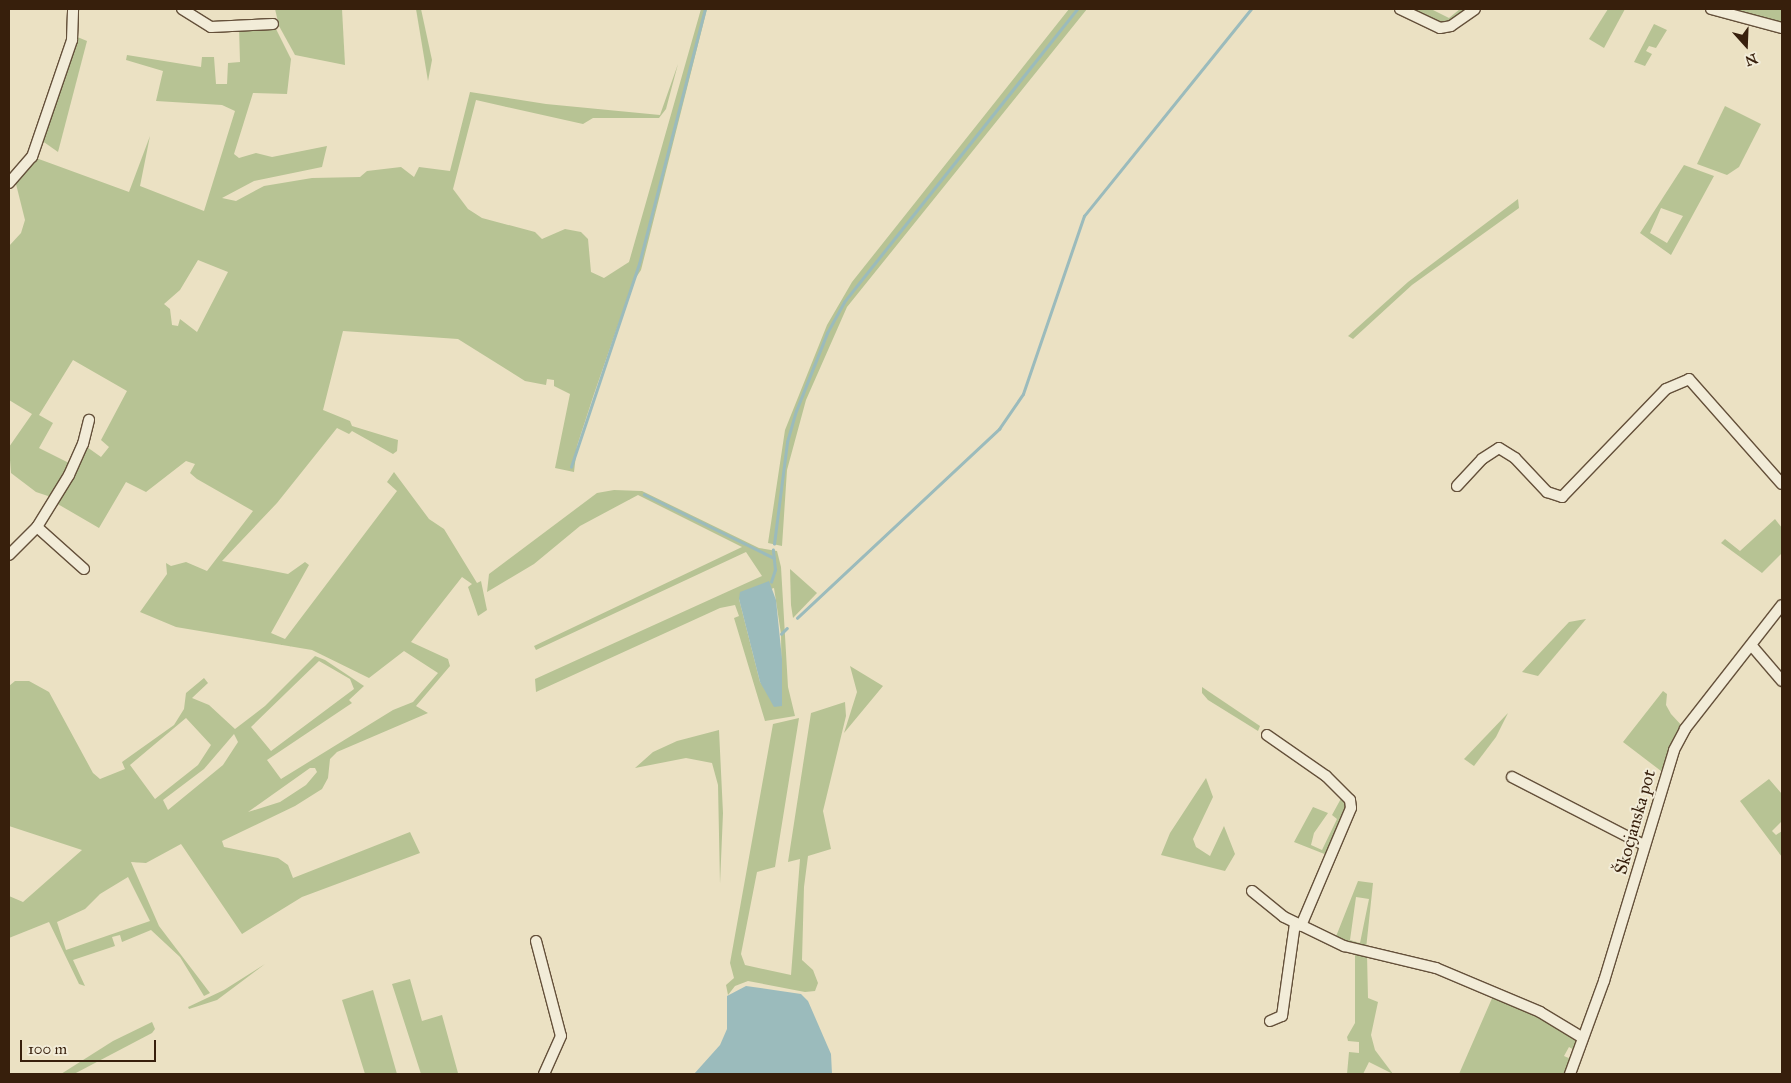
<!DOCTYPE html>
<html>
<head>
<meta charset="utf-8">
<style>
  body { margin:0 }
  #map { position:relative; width:1791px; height:1083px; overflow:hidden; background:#ebe1c3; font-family:"IM FELL Great Primer",serif }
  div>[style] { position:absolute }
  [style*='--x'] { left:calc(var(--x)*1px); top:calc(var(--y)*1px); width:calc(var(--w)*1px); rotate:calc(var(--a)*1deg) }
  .green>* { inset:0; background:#b7c394 }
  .water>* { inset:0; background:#9bbbbc }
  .stream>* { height:2.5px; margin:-1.25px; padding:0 1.25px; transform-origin:1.25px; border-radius:1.25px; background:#9bbbbc }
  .roads { filter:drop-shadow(1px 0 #64503a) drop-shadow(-1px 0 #64503a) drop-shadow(0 1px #64503a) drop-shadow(0 -1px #64503a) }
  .minor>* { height:10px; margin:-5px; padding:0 5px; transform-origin:5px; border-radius:5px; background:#f2ecd8 }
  span { translate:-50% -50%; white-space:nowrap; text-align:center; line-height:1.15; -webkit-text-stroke:4px #f2ecd8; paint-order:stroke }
  .street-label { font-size:18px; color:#371f0c }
  .frame { position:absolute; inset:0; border:10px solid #371f0c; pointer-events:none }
  .north { position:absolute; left:1721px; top:20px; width:50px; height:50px; -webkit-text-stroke:4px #f2ecd8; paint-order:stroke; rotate:160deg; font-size:14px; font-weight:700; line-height:20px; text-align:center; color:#371f0c }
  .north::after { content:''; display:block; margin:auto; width:18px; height:22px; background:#371f0c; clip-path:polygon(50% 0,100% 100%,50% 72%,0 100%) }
  .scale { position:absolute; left:20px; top:1040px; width:136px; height:22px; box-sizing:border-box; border:2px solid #371f0c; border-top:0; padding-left:6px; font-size:15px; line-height:18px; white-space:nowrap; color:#371f0c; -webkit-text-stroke:4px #f2ecd8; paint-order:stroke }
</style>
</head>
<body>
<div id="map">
  <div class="green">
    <i style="clip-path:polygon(275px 9px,342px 9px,345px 65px,295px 55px,279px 26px)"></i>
    <i style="clip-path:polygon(416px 9px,421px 9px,432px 60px,428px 81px)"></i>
    <i style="clip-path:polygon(evenodd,701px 9px,707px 9px,641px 270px,633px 282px,594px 394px,577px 446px,574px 472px,555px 468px,570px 394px,554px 386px,554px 380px,547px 379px,546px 385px,525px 381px,458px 339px,343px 331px,323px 410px,350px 421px,352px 426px,398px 440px,397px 451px,393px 454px,352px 431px,349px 434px,337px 428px,277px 503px,222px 561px,288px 574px,305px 562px,309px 565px,271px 633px,285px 639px,397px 491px,387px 482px,394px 472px,429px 519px,444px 529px,477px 583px,481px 581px,487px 610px,478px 616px,468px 587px,472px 584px,462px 577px,411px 642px,448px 659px,450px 666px,416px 706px,428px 713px,337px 752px,330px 759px,328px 778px,322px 789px,295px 806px,222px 841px,224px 847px,278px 858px,288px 865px,293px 878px,410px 832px,420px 853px,302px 897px,242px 934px,181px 844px,146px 863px,131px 862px,159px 926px,210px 993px,204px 996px,180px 957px,151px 930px,122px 942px,120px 935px,112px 937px,115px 946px,73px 960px,85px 986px,79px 984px,49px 922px,9px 938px,9px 896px,23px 902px,82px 850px,9px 826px,9px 686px,15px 681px,29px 681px,49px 692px,93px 773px,100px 779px,125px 769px,122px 762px,174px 725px,184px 709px,186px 693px,204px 678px,208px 683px,192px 698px,209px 705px,235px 729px,265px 706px,315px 656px,325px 660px,364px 686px,349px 700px,352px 703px,267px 760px,281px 779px,393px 710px,413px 702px,438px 673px,404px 651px,369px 678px,312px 650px,176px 627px,140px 612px,167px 574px,166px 563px,171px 566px,186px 562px,207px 571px,253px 511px,197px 479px,190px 473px,195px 464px,186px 461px,146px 492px,126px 482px,99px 528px,56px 503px,87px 447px,101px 457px,109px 447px,101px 440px,127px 391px,73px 360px,39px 415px,53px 423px,39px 448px,73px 465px,54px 498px,36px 492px,11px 473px,9px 447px,32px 414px,9px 400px,9px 246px,21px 233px,25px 220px,15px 180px,36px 158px,129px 192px,150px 136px,140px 186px,204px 211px,235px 111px,222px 105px,156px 101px,163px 71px,126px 60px,127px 55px,201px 67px,202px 57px,214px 57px,216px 84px,227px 84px,228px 63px,240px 62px,239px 27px,276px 29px,291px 59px,287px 94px,253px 93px,234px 154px,239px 158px,256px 153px,272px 157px,327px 146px,322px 167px,254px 181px,222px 198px,236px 201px,264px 186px,312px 178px,360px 177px,367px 171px,401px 167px,414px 177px,419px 167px,450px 171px,470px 92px,546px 104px,660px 115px,678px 64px,666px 109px,659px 118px,593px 118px,583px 124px,476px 100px,453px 189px,468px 209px,482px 218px,535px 232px,542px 239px,565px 229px,581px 232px,588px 239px,591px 272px,604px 278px,629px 262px,701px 9px,198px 260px,228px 272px,197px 332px,180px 319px,178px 326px,172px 325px,170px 309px,164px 304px,180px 290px,198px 260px,701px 9px,319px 661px,350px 679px,354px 689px,271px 751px,251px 727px,319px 661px,701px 9px,186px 718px,211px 745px,198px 765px,155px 799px,130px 765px,186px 718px,701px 9px,234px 734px,238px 742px,223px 765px,168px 810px,163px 800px,204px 769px,234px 734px,701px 9px,310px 768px,315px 768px,317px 772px,306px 785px,280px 802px,248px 812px,310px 768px,701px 9px,128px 877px,150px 921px,66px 950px,57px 922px,85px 909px,100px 894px,128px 877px)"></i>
    <i style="clip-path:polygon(1069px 9px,1087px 9px,847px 307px,806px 400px,787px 470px,782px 546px,768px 543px,785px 430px,827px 325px,852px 282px)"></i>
    <i style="clip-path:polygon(1406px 9px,1431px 9px,1449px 18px,1460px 9px,1469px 9px,1452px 22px,1442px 24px)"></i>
    <i style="clip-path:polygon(1608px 9px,1625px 9px,1604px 48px,1589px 39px)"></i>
    <i style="clip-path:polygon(1718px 9px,1782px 9px,1782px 25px)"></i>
    <i style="clip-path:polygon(1654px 24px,1667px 30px,1656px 48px,1649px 46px,1646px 51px,1652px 54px,1645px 66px,1634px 62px)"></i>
    <i style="clip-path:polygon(75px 36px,87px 41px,58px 152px,41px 140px)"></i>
    <i style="clip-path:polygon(1725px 106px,1761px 124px,1739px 167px,1727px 175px,1697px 164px)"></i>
    <i style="clip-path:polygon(evenodd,1684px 165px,1714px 176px,1671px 255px,1640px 233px,1684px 165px,1661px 208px,1683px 216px,1667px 243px,1650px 233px,1661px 208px)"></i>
    <i style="clip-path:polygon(1518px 199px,1519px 208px,1412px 285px,1353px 339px,1348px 336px,1408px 282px)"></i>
    <i style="clip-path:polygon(evenodd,614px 490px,642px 491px,759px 548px,777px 551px,781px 567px,788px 687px,795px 716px,765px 721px,734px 618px,739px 616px,735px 605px,720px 608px,536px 692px,535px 679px,762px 576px,746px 552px,536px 650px,534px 646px,742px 547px,638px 495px,580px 526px,534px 564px,487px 592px,489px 574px,597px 493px,614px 490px,774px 588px,781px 634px,782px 706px,760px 682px,739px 599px,774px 588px)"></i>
    <i style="clip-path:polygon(1775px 519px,1782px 528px,1782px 553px,1762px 573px,1721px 543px,1725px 539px,1740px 551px)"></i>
    <i style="clip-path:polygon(790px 569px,817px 593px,793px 618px,791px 605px)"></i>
    <i style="clip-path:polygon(1586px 619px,1538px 676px,1522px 672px,1569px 622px)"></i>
    <i style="clip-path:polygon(850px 666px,883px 686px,844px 733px,857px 692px)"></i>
    <i style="clip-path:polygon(1202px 687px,1260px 726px,1258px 731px,1208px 700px,1202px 693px)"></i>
    <i style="clip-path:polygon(1663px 691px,1667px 694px,1666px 705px,1671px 714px,1683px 727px,1661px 771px,1623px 742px)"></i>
    <i style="clip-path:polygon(845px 702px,846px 716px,823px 811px,831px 849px,808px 856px,804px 887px,802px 960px,813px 970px,818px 983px,815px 991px,805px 992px,748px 981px,735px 986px,728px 995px,726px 985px,734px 978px,730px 963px,773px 724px,799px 718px,775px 867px,757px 872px,741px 954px,745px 965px,791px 975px,800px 859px,788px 862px,811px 713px)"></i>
    <i style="clip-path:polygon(1508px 713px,1496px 737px,1474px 766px,1464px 759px)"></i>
    <i style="clip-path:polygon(719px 730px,723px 813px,720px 884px,718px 785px,712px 763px,686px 758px,635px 768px,653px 752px,677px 741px)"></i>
    <i style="clip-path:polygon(1206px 778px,1213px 797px,1193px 839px,1196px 847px,1210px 856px,1224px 826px,1235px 854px,1225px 871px,1161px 855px,1170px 833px)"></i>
    <i style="clip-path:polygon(1769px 779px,1782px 794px,1782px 821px,1772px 831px,1776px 835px,1782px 831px,1782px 857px,1740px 801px)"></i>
    <i style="clip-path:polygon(1344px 793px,1349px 807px,1327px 855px,1294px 842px,1313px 807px,1328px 813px,1314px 833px,1311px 845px,1322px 850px,1337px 819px,1332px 815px)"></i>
    <i style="clip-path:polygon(evenodd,1358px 881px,1373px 883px,1366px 949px,1335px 939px,1358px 881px,1356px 897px,1369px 899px,1360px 943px,1350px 940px,1356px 897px)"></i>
    <i style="clip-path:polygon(1355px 952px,1367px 954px,1368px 998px,1378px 1002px,1371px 1035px,1375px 1050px,1393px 1074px,1369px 1062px,1363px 1074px,1347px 1074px,1349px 1052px,1359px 1053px,1359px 1042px,1348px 1041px,1347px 1037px,1355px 1023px)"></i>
    <i style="clip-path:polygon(265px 964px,217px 1000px,189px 1009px,188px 1007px,224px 990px)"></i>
    <i style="clip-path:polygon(410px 979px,422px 1021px,442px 1015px,458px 1073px,421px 1074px,392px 984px)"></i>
    <i style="clip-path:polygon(373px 990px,397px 1074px,365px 1074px,342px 1000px)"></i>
    <i style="clip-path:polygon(1493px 996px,1561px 1027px,1578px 1041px,1576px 1051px,1569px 1047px,1564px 1056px,1573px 1060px,1567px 1074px,1459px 1074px)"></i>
    <i style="clip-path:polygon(152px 1022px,155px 1029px,152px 1033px,74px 1074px,61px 1074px,113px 1041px)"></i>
  </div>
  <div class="water">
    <i style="clip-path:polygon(769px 581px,776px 600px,782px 659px,782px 706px,774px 707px,760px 682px,739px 599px,740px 592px)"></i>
    <i style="clip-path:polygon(746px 986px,801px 994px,808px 1001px,831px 1054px,832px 1074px,694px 1074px,720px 1045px,727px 1029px,727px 996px)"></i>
  </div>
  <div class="stream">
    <i style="--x:571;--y:467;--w:214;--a:-71.5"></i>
    <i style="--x:639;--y:264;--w:263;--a:-75.5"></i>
    <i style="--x:644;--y:494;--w:145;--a:26.2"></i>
    <i style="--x:774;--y:544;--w:103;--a:-82.7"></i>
    <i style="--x:787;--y:442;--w:32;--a:-74"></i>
    <i style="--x:796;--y:411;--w:84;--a:-68.3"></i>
    <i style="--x:827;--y:333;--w:35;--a:-61"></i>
    <i style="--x:844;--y:302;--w:374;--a:-51.5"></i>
    <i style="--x:771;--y:582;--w:13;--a:-72"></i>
    <i style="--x:775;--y:570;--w:20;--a:-96"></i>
    <i style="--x:797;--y:618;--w:277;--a:-43.1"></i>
    <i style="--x:999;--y:429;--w:42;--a:-55.6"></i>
    <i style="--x:1023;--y:394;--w:188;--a:-71.1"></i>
    <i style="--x:1084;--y:216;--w:266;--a:-51.1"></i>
    <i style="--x:781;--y:634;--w:8;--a:-45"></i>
  </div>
  <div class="roads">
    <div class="minor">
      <i style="--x:182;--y:9;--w:34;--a:32"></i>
      <i style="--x:211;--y:27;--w:62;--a:-2.8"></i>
      <i style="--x:1400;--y:9;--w:44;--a:25.4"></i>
      <i style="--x:1440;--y:28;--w:11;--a:-10"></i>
      <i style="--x:1451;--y:26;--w:29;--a:-35"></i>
      <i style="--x:1711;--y:9;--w:73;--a:15"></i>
      <i style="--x:9;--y:183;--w:35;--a:-49"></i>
      <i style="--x:32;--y:157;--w:124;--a:-71.1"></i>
      <i style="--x:72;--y:40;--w:31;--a:-88"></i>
      <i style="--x:1457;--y:486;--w:37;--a:-47"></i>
      <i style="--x:1482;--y:459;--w:20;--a:-33"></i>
      <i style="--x:1499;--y:448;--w:19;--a:32"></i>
      <i style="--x:1515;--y:458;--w:47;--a:46.7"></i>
      <i style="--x:1547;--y:492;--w:16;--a:18"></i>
      <i style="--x:1562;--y:497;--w:150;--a:-46.1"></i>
      <i style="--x:1666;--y:389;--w:25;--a:-23"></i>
      <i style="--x:1689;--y:379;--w:140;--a:48.5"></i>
      <i style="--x:37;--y:527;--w:63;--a:41.8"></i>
      <i style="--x:9;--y:555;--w:40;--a:-45"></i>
      <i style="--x:37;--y:527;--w:61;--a:-58.4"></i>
      <i style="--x:69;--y:475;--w:34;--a:-66"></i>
      <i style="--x:83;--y:444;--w:25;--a:-76"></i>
      <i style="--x:1752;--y:646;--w:46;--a:49.4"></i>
      <i style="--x:1267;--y:735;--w:72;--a:34.8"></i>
      <i style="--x:1326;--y:776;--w:34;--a:45"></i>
      <i style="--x:1350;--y:800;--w:8;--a:83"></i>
      <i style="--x:1351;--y:808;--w:128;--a:113"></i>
      <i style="--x:1512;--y:777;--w:148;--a:27.3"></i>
      <i style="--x:1252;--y:891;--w:41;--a:39.1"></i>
      <i style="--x:1284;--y:917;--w:67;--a:25.8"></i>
      <i style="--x:1344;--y:946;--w:95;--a:13.4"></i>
      <i style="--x:1436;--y:968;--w:113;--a:22.9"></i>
      <i style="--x:1540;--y:1012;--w:50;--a:31.2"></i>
      <i style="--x:536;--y:941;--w:98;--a:75.3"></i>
      <i style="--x:561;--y:1036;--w:42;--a:114.1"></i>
      <i style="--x:1270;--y:1021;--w:13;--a:-23"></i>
      <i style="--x:1282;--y:1016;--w:94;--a:-82"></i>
      <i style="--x:1570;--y:1074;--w:99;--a:-69.9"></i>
      <i style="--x:1604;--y:981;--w:241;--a:-73.1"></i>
      <i style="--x:1674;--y:750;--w:24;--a:-62"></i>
      <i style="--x:1685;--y:729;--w:157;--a:-52"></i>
    </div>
  </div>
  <div class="street-label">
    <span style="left:1635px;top:822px;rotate:-74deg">Škocjanska pot</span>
  </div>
  <div class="frame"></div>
  <div class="north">N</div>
  <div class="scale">100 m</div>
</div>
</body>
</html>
